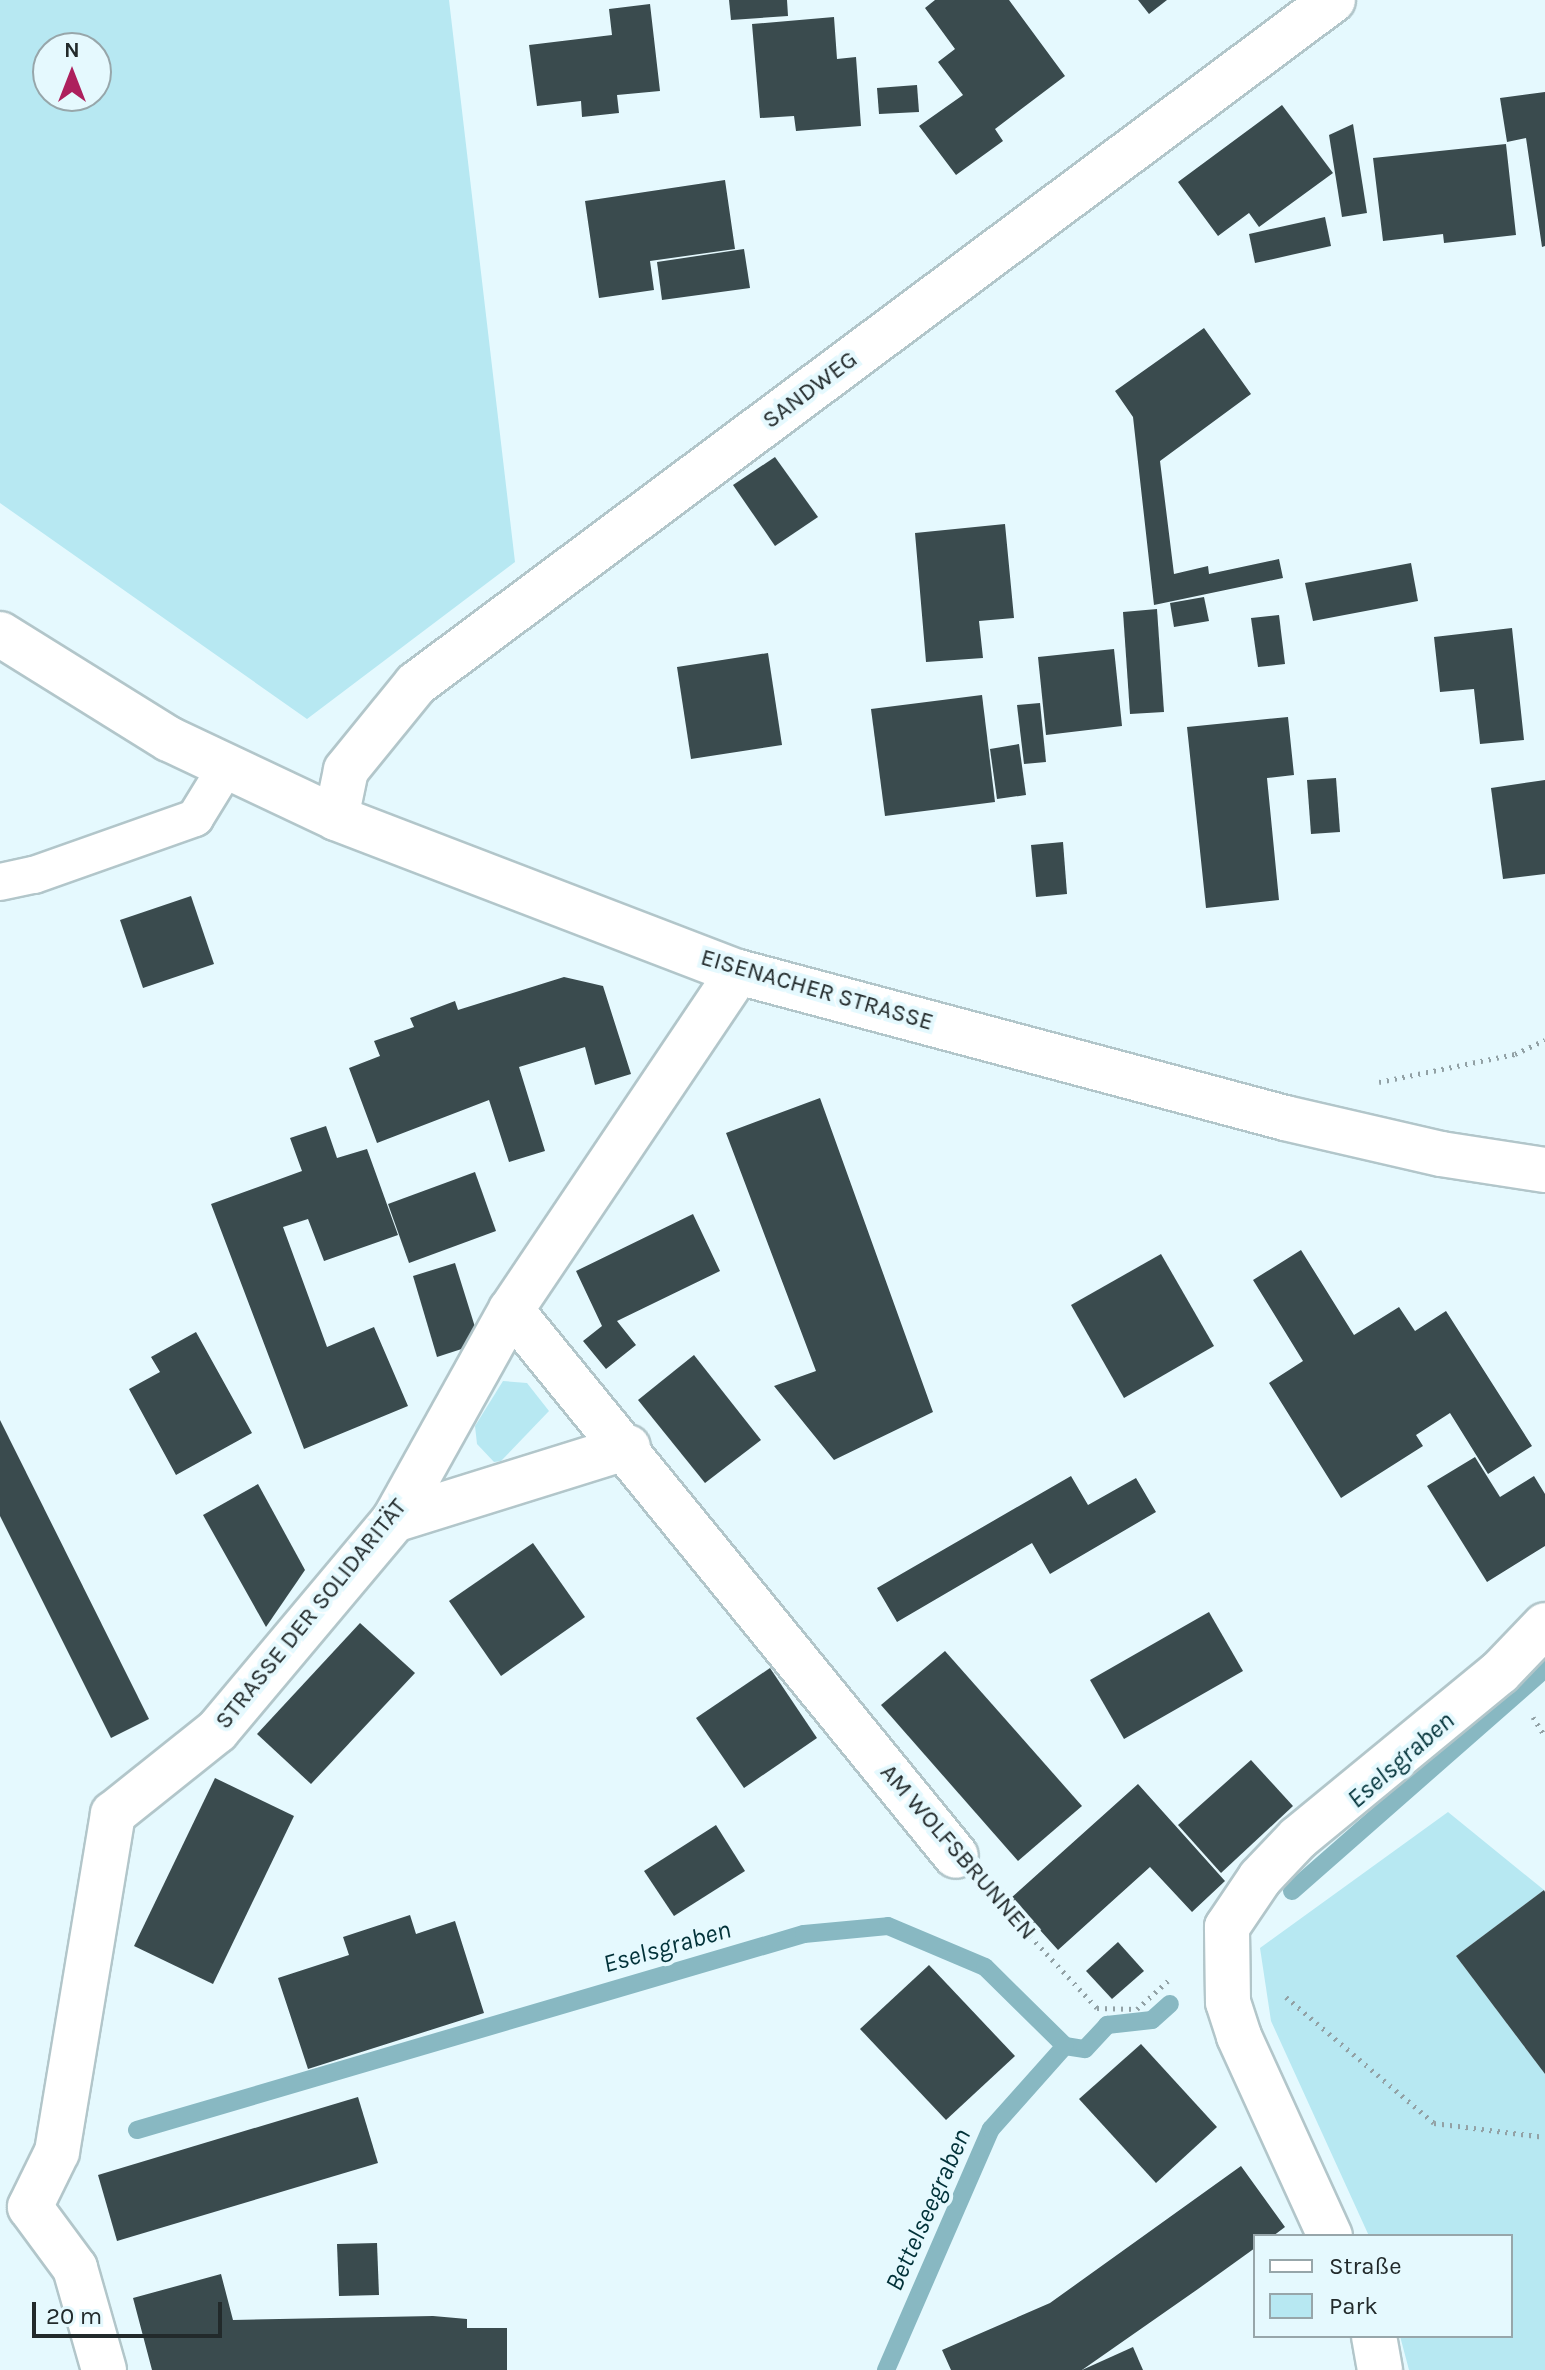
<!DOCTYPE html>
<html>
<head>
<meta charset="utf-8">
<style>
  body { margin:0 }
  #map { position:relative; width:1545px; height:2370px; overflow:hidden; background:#e5f9fe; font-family:Karla,sans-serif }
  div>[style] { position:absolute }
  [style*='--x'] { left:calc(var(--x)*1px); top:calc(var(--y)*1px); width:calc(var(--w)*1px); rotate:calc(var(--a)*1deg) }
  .green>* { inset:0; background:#b7e8f2 }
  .stream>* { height:18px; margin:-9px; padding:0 9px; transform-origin:9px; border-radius:9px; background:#88b8c2 }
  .building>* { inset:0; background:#3a4b4e }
  .path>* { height:5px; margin-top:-2.5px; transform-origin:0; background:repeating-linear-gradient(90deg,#92a1a5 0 2px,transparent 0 8px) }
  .roads { filter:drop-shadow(2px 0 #b2c6ca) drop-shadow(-2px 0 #b2c6ca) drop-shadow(0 2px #b2c6ca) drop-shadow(0 -2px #b2c6ca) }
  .service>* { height:36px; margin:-18px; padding:0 18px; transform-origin:18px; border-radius:18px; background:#fff }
  .minor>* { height:44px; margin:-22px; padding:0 22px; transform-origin:22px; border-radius:22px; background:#fff }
  .secondary>* { height:44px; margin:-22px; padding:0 22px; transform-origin:22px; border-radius:22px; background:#fff }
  span { translate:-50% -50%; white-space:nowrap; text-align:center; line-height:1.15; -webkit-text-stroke:8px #e5f9fe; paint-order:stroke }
  .street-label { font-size:24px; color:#222a2b }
  .water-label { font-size:26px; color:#003138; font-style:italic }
  .legend { position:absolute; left:1253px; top:2234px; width:260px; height:104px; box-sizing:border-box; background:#e5f9fe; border:2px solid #97a6aa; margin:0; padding:10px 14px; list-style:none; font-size:24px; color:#222a2b }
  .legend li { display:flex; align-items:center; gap:16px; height:40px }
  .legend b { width:40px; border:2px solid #97a6aa }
  .north { position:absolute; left:32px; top:32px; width:80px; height:80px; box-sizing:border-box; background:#e5f9fe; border:2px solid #97a6aa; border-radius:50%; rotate:0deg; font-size:22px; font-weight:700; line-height:32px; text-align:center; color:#222a2b }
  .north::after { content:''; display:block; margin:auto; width:28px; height:36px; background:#ad205d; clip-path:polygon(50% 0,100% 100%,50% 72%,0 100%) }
  .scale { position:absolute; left:32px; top:2302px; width:190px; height:36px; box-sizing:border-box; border:4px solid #222a2b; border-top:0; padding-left:10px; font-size:24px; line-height:28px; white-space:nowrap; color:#222a2b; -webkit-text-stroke:6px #e5f9fe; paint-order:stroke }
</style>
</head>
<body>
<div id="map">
  <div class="green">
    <i style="clip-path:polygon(evenodd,0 0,449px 0,515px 562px,307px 719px,0 503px,0 0,48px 48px,96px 48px,96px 96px,48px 96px,48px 48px)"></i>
    <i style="clip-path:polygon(503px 1381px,527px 1383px,549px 1411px,501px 1461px,494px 1462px,477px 1444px,475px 1426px)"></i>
    <i style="clip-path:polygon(1448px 1812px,1544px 1890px,1456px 1956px,1545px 2074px,1545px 2370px,1409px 2370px,1400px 2336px,1511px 2336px,1511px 2236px,1369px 2236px,1271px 2021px,1260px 1948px)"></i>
  </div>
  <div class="stream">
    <i style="--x:1292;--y:1891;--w:337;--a:-41.3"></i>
    <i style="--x:137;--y:2130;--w:695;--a:-16.38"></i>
    <i style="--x:804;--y:1934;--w:84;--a:-5.4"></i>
    <i style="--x:888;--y:1926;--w:105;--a:22.9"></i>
    <i style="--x:985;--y:1967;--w:112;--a:44.6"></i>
    <i style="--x:1065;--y:2046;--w:20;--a:9"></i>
    <i style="--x:1085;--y:2049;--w:33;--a:-47"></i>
    <i style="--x:1107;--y:2025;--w:45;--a:-6.3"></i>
    <i style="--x:1152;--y:2020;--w:24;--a:-42"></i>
    <i style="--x:886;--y:2370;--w:263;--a:-66.5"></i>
    <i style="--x:991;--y:2129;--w:111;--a:-48.3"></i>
  </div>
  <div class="building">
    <i style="clip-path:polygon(729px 0,787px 0,788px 16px,731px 20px)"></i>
    <i style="clip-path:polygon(935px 0,1009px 0,1065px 76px,995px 129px,1003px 141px,956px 175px,919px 126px,963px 95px,938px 62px,955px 49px,925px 8px)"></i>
    <i style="clip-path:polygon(1138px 0,1167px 0,1149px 14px)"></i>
    <i style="clip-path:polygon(650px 4px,660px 91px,617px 95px,619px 113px,582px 117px,581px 101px,537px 106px,529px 45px,612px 35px,609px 9px)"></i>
    <i style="clip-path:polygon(834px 17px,837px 59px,856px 57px,861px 126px,796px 131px,794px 116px,760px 118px,752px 24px)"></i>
    <i style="clip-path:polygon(917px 85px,919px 112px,879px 114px,877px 88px)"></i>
    <i style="clip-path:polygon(1545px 92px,1545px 246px,1542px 247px,1526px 138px,1507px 142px,1500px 98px)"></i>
    <i style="clip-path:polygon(1282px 105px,1333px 173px,1259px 227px,1249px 213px,1218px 236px,1178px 182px)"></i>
    <i style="clip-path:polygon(1353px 124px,1367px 213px,1342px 217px,1329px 135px)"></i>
    <i style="clip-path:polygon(1506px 144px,1516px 235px,1444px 243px,1443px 234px,1383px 241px,1373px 158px)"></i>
    <i style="clip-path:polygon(725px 180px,735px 249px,650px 261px,654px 290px,599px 298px,585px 201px)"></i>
    <i style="clip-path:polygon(1325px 217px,1331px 246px,1255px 263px,1249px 234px)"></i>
    <i style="clip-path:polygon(744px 249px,750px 288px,662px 300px,657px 262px)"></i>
    <i style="clip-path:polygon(1204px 328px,1251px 394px,1160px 461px,1174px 574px,1208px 566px,1209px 574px,1279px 559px,1283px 578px,1154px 605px,1133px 417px,1115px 391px)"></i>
    <i style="clip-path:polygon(775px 457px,818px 517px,775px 546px,733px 485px)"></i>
    <i style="clip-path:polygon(1005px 524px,1014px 618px,979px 621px,983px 658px,926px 662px,915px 533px)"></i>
    <i style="clip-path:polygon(1411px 563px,1418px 601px,1313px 621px,1305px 583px)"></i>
    <i style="clip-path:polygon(1204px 597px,1209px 621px,1174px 627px,1170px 603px)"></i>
    <i style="clip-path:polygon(1157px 609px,1164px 712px,1130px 714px,1123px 612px)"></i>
    <i style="clip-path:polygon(1279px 615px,1285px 664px,1258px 667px,1251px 618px)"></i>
    <i style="clip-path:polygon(1512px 628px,1524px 740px,1480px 744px,1474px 689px,1440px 692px,1434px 637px)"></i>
    <i style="clip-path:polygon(1114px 649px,1122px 726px,1046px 735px,1038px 657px)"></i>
    <i style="clip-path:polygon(768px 653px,782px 745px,691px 759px,677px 667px)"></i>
    <i style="clip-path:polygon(982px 695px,995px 802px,885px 816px,871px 709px)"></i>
    <i style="clip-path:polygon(1040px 703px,1046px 762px,1024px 764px,1017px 705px)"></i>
    <i style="clip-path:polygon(1288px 717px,1294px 775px,1267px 778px,1279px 900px,1206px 908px,1187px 727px)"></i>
    <i style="clip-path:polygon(1019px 744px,1026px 795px,997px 799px,990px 749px)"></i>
    <i style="clip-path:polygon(1336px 778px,1340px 832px,1311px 834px,1307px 780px)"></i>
    <i style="clip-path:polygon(1545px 780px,1545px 874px,1503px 879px,1491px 788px)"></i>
    <i style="clip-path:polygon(1063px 842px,1067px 894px,1036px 897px,1031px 845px)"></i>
    <i style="clip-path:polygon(191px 896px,214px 964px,143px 988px,120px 920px)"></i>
    <i style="clip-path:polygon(564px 977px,603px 986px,631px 1074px,595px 1085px,585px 1047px,519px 1067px,545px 1151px,509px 1162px,489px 1100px,377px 1143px,349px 1068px,380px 1056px,374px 1041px,414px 1027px,410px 1018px,455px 1001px,458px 1010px)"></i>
    <i style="clip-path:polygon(820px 1098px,933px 1412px,834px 1460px,774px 1386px,816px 1371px,726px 1133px)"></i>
    <i style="clip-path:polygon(326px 1126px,337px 1158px,367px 1149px,398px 1235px,324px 1261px,308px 1219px,283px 1227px,327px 1347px,374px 1327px,408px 1406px,304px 1449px,211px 1204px,302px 1171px,290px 1138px)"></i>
    <i style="clip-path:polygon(475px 1172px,496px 1231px,409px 1263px,388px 1204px)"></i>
    <i style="clip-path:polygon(693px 1214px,720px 1271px,617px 1321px,636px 1345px,606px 1369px,583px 1341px,602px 1326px,576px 1271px)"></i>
    <i style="clip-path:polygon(1301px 1250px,1354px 1335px,1399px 1307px,1415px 1331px,1446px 1311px,1532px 1446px,1488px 1474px,1450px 1413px,1416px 1435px,1423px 1446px,1341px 1498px,1269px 1383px,1303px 1361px,1253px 1280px)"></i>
    <i style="clip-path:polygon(1161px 1254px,1214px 1346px,1124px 1398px,1071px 1305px)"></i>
    <i style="clip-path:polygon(455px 1263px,480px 1343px,437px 1357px,413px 1276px)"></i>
    <i style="clip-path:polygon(196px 1332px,252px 1433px,176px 1475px,129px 1389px,160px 1372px,151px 1357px)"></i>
    <i style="clip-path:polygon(694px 1355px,761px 1440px,705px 1483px,638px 1400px)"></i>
    <i style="clip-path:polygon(0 1420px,149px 1719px,111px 1738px,0 1516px)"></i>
    <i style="clip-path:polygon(1475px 1457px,1500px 1497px,1534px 1476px,1545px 1494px,1545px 1546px,1487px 1582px,1427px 1486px)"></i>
    <i style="clip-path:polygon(1071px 1476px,1088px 1505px,1136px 1478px,1156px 1512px,1050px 1574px,1032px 1543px,897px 1622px,877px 1588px)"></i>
    <i style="clip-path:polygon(258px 1484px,305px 1570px,266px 1627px,203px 1515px)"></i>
    <i style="clip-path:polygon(533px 1543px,585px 1617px,501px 1676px,449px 1601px)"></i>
    <i style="clip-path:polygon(1209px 1612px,1243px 1671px,1124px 1739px,1090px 1680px)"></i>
    <i style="clip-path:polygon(360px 1623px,415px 1673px,311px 1784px,257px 1734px)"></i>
    <i style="clip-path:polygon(945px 1651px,1082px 1806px,1018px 1861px,881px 1705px)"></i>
    <i style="clip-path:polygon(770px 1668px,817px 1738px,744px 1788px,696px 1718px)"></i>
    <i style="clip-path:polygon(1251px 1760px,1293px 1806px,1221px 1873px,1178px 1825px)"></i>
    <i style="clip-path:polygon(215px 1778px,294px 1816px,213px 1984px,134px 1946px)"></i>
    <i style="clip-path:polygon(1138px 1784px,1225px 1881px,1192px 1912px,1150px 1867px,1058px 1950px,1011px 1898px)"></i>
    <i style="clip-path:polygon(716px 1825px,745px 1871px,674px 1916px,644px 1871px)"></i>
    <i style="clip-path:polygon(1544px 1890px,1545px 1892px,1545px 2074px,1456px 1956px)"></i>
    <i style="clip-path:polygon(410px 1915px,416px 1934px,455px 1921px,484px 2013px,308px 2069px,278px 1978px,349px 1955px,343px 1937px)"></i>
    <i style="clip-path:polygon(1118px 1942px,1144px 1971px,1112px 1999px,1086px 1971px)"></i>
    <i style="clip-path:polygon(929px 1965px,1015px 2056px,946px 2120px,860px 2029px)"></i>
    <i style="clip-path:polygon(1141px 2044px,1217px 2127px,1156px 2183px,1079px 2099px)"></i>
    <i style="clip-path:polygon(358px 2097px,378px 2163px,117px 2241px,98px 2175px)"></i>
    <i style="clip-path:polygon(1241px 2166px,1285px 2227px,1273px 2236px,1255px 2236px,1255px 2248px,1198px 2289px,1082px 2370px,951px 2370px,942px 2350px,1050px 2303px)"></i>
    <i style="clip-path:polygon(377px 2243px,379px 2295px,339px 2296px,337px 2244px)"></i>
    <i style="clip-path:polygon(221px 2274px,233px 2320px,433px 2316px,467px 2319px,467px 2328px,507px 2328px,507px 2370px,152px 2370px,133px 2298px)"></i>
    <i style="clip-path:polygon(1133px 2347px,1143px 2370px,1082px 2370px)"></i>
  </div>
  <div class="path">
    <i style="--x:1379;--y:1082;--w:139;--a:-11.6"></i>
    <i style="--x:1515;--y:1054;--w:33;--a:-25"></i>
    <i style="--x:1533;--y:1717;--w:22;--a:58"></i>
    <i style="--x:992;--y:1895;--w:154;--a:47.1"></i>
    <i style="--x:1097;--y:2008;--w:40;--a:1.4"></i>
    <i style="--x:1137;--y:2009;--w:47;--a:-42.4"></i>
    <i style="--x:1286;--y:1997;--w:194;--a:40.4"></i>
    <i style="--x:1434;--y:2123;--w:112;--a:7.2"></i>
  </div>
  <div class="roads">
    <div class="service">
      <i style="--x:0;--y:882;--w:35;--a:-12"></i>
      <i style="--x:34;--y:875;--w:171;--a:-19.5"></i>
      <i style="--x:195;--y:818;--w:61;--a:-58.4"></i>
    </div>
    <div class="minor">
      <i style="--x:336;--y:818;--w:49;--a:-78.2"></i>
      <i style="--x:346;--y:770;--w:111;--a:-50.9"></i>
      <i style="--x:416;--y:684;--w:1144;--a:-36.72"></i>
      <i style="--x:511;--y:1310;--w:704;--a:50.82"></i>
      <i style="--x:394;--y:1520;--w:245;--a:-17.3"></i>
      <i style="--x:30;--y:2207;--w:61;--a:-63.9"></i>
      <i style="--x:57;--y:2152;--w:343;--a:-80.6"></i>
      <i style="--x:113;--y:1814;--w:133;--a:-38.6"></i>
      <i style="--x:217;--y:1731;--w:275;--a:-50"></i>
      <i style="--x:394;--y:1520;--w:240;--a:-60.9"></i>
      <i style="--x:511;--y:1310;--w:407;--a:-56.1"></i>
      <i style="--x:30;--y:2207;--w:76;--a:53.6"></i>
      <i style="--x:75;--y:2268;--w:106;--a:74.1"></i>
      <i style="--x:1330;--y:2236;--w:220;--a:-114.5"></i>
      <i style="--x:1239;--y:2036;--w:36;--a:-108"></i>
      <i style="--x:1228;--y:2002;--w:75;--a:-90.8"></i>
      <i style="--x:1227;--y:1927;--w:59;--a:-56"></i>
      <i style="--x:1260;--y:1878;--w:55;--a:-46.5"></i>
      <i style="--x:1298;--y:1838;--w:261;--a:-39.4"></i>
      <i style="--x:1500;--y:1672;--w:65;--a:-46.2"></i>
      <i style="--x:1374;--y:2336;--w:35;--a:80"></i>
    </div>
    <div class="secondary">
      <i style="--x:0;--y:634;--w:199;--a:31.9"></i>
      <i style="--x:169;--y:739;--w:185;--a:25.3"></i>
      <i style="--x:336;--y:818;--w:430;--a:21"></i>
      <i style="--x:738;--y:972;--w:566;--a:14.94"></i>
      <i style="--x:1285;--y:1118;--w:160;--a:13"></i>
      <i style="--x:1441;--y:1154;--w:105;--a:8.7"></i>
    </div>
  </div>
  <div class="street-label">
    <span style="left:810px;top:390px;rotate:-37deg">SANDWEG</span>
    <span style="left:817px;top:990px;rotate:16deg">EISENACHER STRASSE</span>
    <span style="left:311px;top:1614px;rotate:-51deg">STRASSE DER SOLIDARITÄT</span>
    <span style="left:958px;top:1852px;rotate:49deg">AM WOLFSBRUNNEN</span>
  </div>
  <div class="water-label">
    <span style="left:1401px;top:1760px;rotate:-41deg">Eselsgraben</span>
    <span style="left:667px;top:1947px;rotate:-16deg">Eselsgraben</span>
    <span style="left:928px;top:2210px;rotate:-66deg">Bettelseegraben</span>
  </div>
  <ul class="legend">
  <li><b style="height:10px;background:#fff"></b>Straße</li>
  <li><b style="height:22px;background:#b7e8f2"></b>Park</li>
  </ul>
  <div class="north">N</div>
  <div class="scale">20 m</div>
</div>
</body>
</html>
